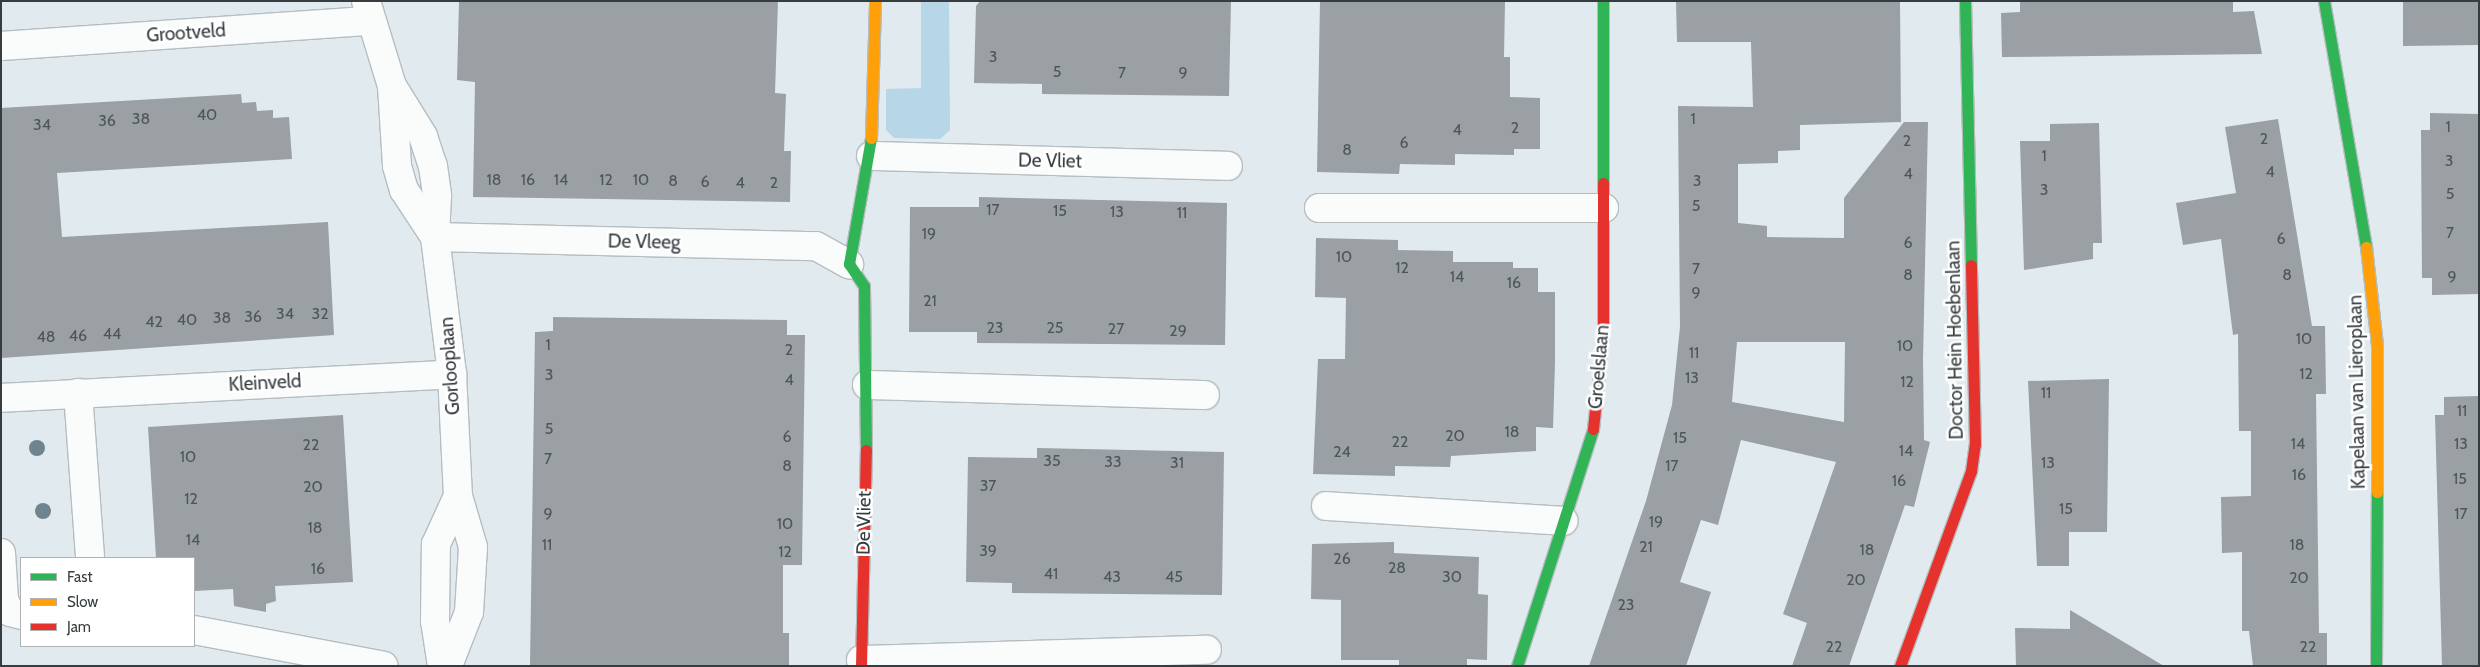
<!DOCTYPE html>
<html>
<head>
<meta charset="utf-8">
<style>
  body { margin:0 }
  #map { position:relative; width:2480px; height:667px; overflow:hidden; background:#e1eaee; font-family:Cabin,sans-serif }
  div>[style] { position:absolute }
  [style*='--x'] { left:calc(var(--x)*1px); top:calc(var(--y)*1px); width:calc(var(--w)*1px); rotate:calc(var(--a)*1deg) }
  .green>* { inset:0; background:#b7d7e8 }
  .building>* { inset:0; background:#9aa0a4 }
  .roads { filter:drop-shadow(1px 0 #b6bdc0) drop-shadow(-1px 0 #b6bdc0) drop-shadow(0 1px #b6bdc0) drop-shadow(0 -1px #b6bdc0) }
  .street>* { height:28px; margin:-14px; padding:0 14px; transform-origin:14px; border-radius:14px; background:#fafcfc }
  .fast>* { height:11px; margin:-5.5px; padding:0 5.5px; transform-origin:5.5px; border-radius:5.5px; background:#30b455 }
  .slow>* { height:11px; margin:-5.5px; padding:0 5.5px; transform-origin:5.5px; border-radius:5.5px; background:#ff9f0a }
  .jam>* { height:11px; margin:-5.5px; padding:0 5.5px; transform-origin:5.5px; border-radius:5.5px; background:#e5322d }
  .trees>* { width:16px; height:16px; margin:-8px; border-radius:50%; background:#6f848e }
  span { translate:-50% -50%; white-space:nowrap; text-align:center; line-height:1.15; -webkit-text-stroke:5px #fff; paint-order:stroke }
  .number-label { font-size:16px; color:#4f5659 }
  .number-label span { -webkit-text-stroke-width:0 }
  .street-label { font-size:19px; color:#363d40 }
  .frame { position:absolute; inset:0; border:2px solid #363d40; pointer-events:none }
  .legend { position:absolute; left:20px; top:557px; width:175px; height:90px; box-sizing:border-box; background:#fff; border:1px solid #afb1b3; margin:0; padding:6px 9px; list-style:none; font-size:15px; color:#363d40 }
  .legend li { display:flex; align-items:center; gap:10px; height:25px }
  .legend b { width:25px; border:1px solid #afb1b3 }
</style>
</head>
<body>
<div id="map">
  <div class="green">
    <i style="clip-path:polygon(921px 1px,949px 1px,950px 130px,940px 139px,894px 138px,886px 130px,886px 89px,921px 88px)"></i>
  </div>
  <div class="building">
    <i style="clip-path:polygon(459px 1px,778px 1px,775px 93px,786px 94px,784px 151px,791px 151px,790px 202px,473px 197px,475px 82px,457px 80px)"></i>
    <i style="clip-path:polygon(980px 1px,1231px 1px,1229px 96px,1042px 94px,1042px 84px,974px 83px,976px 6px)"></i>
    <i style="clip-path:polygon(1320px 1px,1505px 1px,1504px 57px,1510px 57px,1510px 97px,1540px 98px,1540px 149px,1514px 149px,1514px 155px,1455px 154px,1455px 165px,1400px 164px,1399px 174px,1317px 172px)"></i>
    <i style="clip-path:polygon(evenodd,1676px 1px,1900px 1px,1901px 122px,1800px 125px,1800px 150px,1778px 151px,1778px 163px,1738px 164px,1738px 223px,1767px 226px,1767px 237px,1844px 238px,1844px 198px,1904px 122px,1928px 122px,1923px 360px,1924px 440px,1930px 442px,1914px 507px,1905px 505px,1849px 666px,1792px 666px,1807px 623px,1783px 614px,1836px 462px,1741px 440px,1718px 525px,1701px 520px,1680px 582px,1711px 592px,1686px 666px,1589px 666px,1646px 501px,1672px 405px,1680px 327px,1678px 106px,1753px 107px,1751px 42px,1677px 42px,1676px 1px,1737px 342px,1845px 342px,1844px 422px,1732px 402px,1737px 342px)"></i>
    <i style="clip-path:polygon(2020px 1px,2233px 1px,2233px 12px,2254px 11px,2262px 54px,2002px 57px,2001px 13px,2020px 12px)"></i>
    <i style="clip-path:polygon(2403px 1px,2479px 1px,2479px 45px,2403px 46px)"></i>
    <i style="clip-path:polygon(241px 94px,242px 103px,256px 102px,257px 111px,273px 110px,273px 118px,289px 117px,292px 159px,57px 173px,62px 237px,328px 222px,334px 335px,1px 358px,1px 108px)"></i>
    <i style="clip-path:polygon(2430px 113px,2479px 114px,2479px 294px,2432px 295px,2432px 278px,2422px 278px,2421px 130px,2430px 130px)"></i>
    <i style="clip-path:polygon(2278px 119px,2312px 326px,2325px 326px,2326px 394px,2316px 394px,2319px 633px,2327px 633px,2327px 666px,2253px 666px,2249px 631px,2242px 631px,2242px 552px,2222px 553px,2221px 497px,2251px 496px,2251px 431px,2239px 431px,2238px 334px,2233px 335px,2221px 239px,2183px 245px,2176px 203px,2236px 193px,2225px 127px)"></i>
    <i style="clip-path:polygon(2099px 123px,2102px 243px,2093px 243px,2093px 259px,2024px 270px,2020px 141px,2050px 141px,2050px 124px)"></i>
    <i style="clip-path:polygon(979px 197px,1227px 203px,1225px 345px,977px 343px,977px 332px,909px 332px,910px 207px,979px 207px)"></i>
    <i style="clip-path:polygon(1316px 238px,1398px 240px,1398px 250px,1453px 251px,1453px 262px,1513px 262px,1513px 268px,1538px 268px,1538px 292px,1555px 292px,1555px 362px,1553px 428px,1536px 427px,1536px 451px,1451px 456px,1450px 467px,1395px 466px,1395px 476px,1313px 474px,1318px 359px,1345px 359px,1346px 298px,1315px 297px)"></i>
    <i style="clip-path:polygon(553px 317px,787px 320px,787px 335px,805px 335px,802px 565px,783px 565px,783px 633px,789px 633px,789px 666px,530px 666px,535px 332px,553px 331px)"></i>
    <i style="clip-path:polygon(2109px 379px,2107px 532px,2069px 532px,2069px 566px,2037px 566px,2028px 381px)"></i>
    <i style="clip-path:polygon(2479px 396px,2479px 666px,2442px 666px,2435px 415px,2444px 415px,2444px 397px)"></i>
    <i style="clip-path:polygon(343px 415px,353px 582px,275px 586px,276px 601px,266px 604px,266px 612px,234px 606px,233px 589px,194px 591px,194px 558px,156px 558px,148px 427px)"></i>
    <i style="clip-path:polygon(1037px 448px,1224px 452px,1222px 595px,1012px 593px,1012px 583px,966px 582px,968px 457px,1037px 458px)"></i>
    <i style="clip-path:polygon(1394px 542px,1394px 553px,1479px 557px,1478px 594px,1488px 595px,1487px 660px,1467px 659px,1467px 666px,1399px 666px,1399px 660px,1341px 660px,1341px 600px,1311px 599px,1312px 544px)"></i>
    <i style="clip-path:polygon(2070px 610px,2164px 666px,2016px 666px,2015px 628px,2070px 629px)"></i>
  </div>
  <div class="roads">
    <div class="street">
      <i style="--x:366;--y:1;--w:89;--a:73"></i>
      <i style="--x:392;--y:86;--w:80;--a:86.4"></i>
      <i style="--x:397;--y:166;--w:25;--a:74"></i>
      <i style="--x:404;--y:190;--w:56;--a:56.6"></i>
      <i style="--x:1;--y:46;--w:371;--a:-3.9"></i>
      <i style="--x:392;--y:86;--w:59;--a:58.2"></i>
      <i style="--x:423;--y:136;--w:32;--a:72"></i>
      <i style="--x:433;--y:166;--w:30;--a:82"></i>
      <i style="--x:437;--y:196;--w:41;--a:92.8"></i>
      <i style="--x:435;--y:237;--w:138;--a:82.9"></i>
      <i style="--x:452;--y:374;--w:122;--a:87.2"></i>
      <i style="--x:458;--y:496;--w:53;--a:73.6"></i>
      <i style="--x:473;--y:547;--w:65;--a:93.5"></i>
      <i style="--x:469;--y:612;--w:58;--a:111.3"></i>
      <i style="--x:871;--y:156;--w:357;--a:1.6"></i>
      <i style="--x:1319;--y:208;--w:285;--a:0"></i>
      <i style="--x:435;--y:237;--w:381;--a:1.4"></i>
      <i style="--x:816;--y:246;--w:38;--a:29"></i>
      <i style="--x:867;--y:385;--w:338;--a:1.7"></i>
      <i style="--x:78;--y:393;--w:165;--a:85.8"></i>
      <i style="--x:1;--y:398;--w:452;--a:-3"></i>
      <i style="--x:1326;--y:506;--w:238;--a:3.6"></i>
      <i style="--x:1;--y:553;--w:47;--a:86.3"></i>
      <i style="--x:4;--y:600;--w:13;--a:63"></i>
      <i style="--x:10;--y:612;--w:11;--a:15"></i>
      <i style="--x:194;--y:630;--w:193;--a:10.7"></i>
      <i style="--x:861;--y:660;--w:346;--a:-1.7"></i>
      <i style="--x:442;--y:666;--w:46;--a:-98.8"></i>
      <i style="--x:435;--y:621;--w:77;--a:-89.3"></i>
      <i style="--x:436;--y:544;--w:53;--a:-65.4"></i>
    </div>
    <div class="fast">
      <i style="--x:1603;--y:1;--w:182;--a:90"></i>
      <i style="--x:1965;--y:1;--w:264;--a:88.7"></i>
      <i style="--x:2324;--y:1;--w:250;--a:80.3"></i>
      <i style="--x:866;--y:450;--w:164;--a:-90.7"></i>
      <i style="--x:864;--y:286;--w:27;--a:-124"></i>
      <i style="--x:849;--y:264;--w:128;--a:-80.1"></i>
      <i style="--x:1517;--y:666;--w:249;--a:-72.2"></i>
      <i style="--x:2376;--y:666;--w:174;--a:-89.7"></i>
    </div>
    <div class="slow">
      <i style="--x:871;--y:138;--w:137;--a:-88.3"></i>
      <i style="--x:2366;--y:247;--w:99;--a:83.6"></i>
      <i style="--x:2377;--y:345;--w:147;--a:90"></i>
    </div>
    <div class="jam">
      <i style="--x:1593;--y:429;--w:96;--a:-84"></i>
      <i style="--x:1603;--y:334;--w:151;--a:-90"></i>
      <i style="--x:861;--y:666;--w:216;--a:-88.7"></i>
      <i style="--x:1900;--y:666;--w:208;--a:-70"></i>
      <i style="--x:1971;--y:471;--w:27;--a:-82"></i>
      <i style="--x:1975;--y:444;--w:179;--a:-91.3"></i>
    </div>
  </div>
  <div class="trees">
    <i style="left:37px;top:448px"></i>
    <i style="left:43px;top:511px"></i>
  </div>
  <div class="number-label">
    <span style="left:993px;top:57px">3</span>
    <span style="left:1057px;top:72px">5</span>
    <span style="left:1122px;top:73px">7</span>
    <span style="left:1183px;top:73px">9</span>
    <span style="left:207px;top:115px">40</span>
    <span style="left:141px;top:119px">38</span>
    <span style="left:1693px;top:119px">1</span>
    <span style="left:107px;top:121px">36</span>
    <span style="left:42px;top:125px">34</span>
    <span style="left:2448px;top:127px">1</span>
    <span style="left:1515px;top:128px">2</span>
    <span style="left:1457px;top:130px">4</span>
    <span style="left:2264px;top:139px">2</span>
    <span style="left:1907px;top:141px">2</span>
    <span style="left:1404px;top:143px">6</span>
    <span style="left:1347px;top:150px">8</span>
    <span style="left:2044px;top:156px">1</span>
    <span style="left:2449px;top:161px">3</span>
    <span style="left:2270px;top:172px">4</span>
    <span style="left:1908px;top:174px">4</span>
    <span style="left:494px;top:180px">18</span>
    <span style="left:528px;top:180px">16</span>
    <span style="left:561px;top:180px">14</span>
    <span style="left:606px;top:180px">12</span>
    <span style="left:641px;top:180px">10</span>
    <span style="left:673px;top:181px">8</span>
    <span style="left:1697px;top:181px">3</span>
    <span style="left:705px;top:182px">6</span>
    <span style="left:740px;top:183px">4</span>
    <span style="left:774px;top:183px">2</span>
    <span style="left:2044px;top:190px">3</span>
    <span style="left:2450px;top:194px">5</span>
    <span style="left:1696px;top:206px">5</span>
    <span style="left:993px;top:210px">17</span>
    <span style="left:1060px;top:211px">15</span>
    <span style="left:1117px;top:212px">13</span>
    <span style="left:1182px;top:213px">11</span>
    <span style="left:2450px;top:233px">7</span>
    <span style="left:929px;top:234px">19</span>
    <span style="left:2281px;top:239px">6</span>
    <span style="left:1908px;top:243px">6</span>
    <span style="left:1344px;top:257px">10</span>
    <span style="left:1402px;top:268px">12</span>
    <span style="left:1696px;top:269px">7</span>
    <span style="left:1908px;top:275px">8</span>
    <span style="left:2287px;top:275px">8</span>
    <span style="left:1457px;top:277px">14</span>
    <span style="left:2452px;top:277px">9</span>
    <span style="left:1514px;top:283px">16</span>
    <span style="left:1696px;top:293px">9</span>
    <span style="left:930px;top:301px">21</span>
    <span style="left:285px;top:314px">34</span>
    <span style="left:320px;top:314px">32</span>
    <span style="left:253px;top:317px">36</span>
    <span style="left:222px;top:318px">38</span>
    <span style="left:187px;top:320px">40</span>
    <span style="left:154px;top:322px">42</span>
    <span style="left:995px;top:328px">23</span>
    <span style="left:1055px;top:328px">25</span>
    <span style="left:1116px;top:329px">27</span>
    <span style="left:1178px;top:331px">29</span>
    <span style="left:112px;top:334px">44</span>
    <span style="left:78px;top:336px">46</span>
    <span style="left:46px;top:337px">48</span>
    <span style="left:2304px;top:339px">10</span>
    <span style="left:548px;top:345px">1</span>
    <span style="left:1905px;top:346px">10</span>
    <span style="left:789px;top:350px">2</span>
    <span style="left:1694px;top:353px">11</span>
    <span style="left:2306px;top:374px">12</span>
    <span style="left:549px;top:375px">3</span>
    <span style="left:1692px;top:378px">13</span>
    <span style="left:789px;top:380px">4</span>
    <span style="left:1907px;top:382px">12</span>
    <span style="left:2046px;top:393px">11</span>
    <span style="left:2462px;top:411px">11</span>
    <span style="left:549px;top:429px">5</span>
    <span style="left:1512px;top:432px">18</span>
    <span style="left:1455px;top:436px">20</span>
    <span style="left:787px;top:437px">6</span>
    <span style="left:1680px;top:438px">15</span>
    <span style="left:1400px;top:442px">22</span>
    <span style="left:2298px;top:444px">14</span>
    <span style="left:2461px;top:444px">13</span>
    <span style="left:311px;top:445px">22</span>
    <span style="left:1906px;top:451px">14</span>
    <span style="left:1342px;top:452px">24</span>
    <span style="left:188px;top:457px">10</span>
    <span style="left:548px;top:459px">7</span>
    <span style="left:1052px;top:461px">35</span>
    <span style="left:1113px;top:462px">33</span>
    <span style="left:1177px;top:463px">31</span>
    <span style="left:2048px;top:463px">13</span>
    <span style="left:787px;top:466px">8</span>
    <span style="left:1672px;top:466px">17</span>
    <span style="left:2299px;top:475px">16</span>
    <span style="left:2460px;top:479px">15</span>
    <span style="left:1899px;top:481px">16</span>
    <span style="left:988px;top:486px">37</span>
    <span style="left:313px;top:487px">20</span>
    <span style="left:191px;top:499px">12</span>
    <span style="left:2066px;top:509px">15</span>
    <span style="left:548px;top:514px">9</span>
    <span style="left:2461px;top:514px">17</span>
    <span style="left:1656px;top:522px">19</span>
    <span style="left:785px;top:524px">10</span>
    <span style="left:315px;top:528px">18</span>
    <span style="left:193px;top:540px">14</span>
    <span style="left:547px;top:545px">11</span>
    <span style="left:2297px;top:545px">18</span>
    <span style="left:1646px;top:547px">21</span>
    <span style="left:1867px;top:550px">18</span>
    <span style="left:988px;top:551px">39</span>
    <span style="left:785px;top:552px">12</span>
    <span style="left:1342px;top:559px">26</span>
    <span style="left:1397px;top:568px">28</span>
    <span style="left:318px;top:569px">16</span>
    <span style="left:1051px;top:574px">41</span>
    <span style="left:1112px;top:577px">43</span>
    <span style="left:1174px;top:577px">45</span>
    <span style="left:1452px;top:577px">30</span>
    <span style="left:2299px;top:578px">20</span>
    <span style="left:1856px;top:580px">20</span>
    <span style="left:1626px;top:605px">23</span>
    <span style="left:1834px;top:647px">22</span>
    <span style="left:2308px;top:647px">22</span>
  </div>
  <div class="street-label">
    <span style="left:186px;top:33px;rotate:-4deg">Grootveld</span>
    <span style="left:1050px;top:161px;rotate:1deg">De Vliet</span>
    <span style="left:644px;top:242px;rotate:1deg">De Vleeg</span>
    <span style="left:1955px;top:340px;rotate:-91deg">Doctor Hein Hoebenlaan</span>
    <span style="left:450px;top:366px;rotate:-94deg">Gorlooplaan</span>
    <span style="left:1599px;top:367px;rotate:-85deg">Groelslaan</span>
    <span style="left:265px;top:383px;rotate:-3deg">Kleinveld</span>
    <span style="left:2357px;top:392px;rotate:-91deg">Kapelaan van Lieroplaan</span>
    <span style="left:864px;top:523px;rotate:-89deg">De Vliet</span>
  </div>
  <div class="frame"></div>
  <ul class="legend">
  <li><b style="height:6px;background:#30b455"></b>Fast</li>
  <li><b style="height:6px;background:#ff9f0a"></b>Slow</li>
  <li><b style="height:6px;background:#e5322d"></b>Jam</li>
  </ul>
</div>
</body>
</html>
